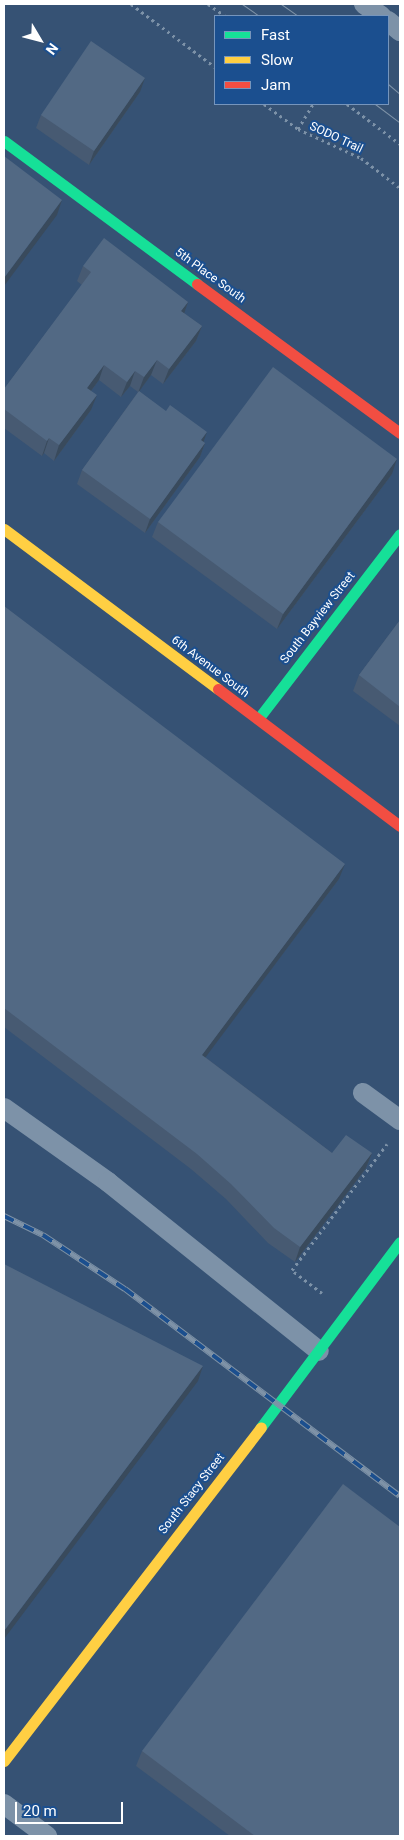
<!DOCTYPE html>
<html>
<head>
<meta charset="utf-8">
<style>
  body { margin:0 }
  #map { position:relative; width:404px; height:1840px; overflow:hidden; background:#365274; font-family:Roboto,sans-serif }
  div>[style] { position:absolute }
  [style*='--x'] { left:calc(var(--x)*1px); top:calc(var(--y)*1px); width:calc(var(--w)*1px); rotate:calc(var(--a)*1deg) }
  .path>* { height:3px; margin-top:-1.5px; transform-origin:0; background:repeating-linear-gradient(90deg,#7d92a8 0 2.5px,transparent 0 6.5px) }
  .lane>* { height:20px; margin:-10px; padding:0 10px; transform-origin:10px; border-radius:10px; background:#7d92a8 }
  .fast>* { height:11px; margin:-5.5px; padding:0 5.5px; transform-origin:5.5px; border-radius:5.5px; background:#16e098 }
  .slow>* { height:11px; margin:-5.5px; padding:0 5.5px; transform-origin:5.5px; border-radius:5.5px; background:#ffcf43 }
  .jam>* { height:11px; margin:-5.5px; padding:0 5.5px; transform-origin:5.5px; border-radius:5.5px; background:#f24e42 }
  .tram>* { height:1px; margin:-0.5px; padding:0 0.5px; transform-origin:0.5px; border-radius:0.5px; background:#7e92a7 }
  .rail>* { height:5.5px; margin-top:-2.75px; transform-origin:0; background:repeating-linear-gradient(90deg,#1b4f8f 0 11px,#7e92a7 0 22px); box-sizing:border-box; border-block:1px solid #7e92a7 }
  .wall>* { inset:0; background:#475a72 }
  .shaded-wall>* { inset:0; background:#394a5c }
  .building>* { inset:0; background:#526984 }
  span { translate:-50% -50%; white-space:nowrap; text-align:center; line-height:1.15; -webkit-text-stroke:4px #1b4f8f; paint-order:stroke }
  .street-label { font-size:12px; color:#fff }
  .frame { position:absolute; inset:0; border:5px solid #fff; pointer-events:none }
  .legend { position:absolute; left:214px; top:15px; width:175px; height:90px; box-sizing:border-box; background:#1b4f8f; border:1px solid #7695bc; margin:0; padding:6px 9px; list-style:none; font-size:15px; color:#fff }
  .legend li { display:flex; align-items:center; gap:10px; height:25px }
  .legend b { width:25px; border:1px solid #7695bc }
  .north { position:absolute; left:15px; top:15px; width:50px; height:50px; -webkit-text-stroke:4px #1b4f8f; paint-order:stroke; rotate:127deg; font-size:14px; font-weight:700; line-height:20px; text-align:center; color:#fff }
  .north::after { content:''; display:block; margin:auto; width:18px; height:22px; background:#fff; clip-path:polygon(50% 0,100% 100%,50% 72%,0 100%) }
  .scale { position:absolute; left:15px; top:1802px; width:108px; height:22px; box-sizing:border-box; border:2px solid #fff; border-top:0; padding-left:6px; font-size:15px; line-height:18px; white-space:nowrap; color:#fff; -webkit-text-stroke:4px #1b4f8f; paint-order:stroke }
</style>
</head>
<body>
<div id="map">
  <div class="path">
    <i style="--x:131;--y:4;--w:105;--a:36.9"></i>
    <i style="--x:208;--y:4;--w:21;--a:35"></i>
    <i style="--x:264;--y:104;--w:42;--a:36.3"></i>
    <i style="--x:298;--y:129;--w:69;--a:24.7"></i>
    <i style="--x:361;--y:158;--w:49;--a:37.6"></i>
    <i style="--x:347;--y:104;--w:66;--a:37"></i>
    <i style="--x:298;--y:129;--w:29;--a:-59"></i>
    <i style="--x:322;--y:1293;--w:38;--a:-143"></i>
    <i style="--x:292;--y:1270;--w:158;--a:-53"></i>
  </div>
  <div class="lane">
    <i style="--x:364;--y:4;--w:21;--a:35"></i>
    <i style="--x:388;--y:21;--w:16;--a:40"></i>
    <i style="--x:363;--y:1093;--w:46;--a:36.1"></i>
    <i style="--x:4;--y:1108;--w:128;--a:35.4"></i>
    <i style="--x:108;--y:1182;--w:270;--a:38.7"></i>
    <i style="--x:4;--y:1804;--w:54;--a:36.7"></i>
  </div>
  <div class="fast">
    <i style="--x:4;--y:141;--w:240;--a:36.5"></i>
    <i style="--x:258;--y:719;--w:233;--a:-52.5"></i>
    <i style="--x:261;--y:1427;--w:231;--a:-53.1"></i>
  </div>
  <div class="slow">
    <i style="--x:4;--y:529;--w:267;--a:36.8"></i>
    <i style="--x:4;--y:1761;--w:421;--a:-52.4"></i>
  </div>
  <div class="jam">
    <i style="--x:197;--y:284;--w:252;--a:36.3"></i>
    <i style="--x:218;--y:689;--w:228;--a:37"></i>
  </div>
  <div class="tram">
    <i style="--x:242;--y:4;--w:21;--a:35"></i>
    <i style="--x:281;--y:4;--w:21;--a:35"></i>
    <i style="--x:388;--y:84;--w:16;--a:40"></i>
    <i style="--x:375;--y:104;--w:31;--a:37"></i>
  </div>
  <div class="rail">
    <i style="--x:4;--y:1216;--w:43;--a:26"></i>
    <i style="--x:43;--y:1235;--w:98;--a:33.4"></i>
    <i style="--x:125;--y:1289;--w:344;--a:37"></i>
  </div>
  <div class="wall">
    <i style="clip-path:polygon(140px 92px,89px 165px,36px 128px,41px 115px)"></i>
    <i style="clip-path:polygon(83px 266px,188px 302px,184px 313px,202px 326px,196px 341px,163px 384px,151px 375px,139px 391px,205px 443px,200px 457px,145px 533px,77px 484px,82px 470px,138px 392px,130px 386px,121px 397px,99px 380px,91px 391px,91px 410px,54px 461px,44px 453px,42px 456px,4px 428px,4px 389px,82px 285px,77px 281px)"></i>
    <i style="clip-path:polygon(392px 474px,277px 629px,152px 537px,158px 522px)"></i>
    <i style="clip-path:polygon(4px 606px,339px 879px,205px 1057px,332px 1153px,372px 1153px,366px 1168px,295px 1262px,268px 1243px,226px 1199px,191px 1169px,4px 1027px)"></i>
    <i style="clip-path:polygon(400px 620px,400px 726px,353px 691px,359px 675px)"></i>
    <i style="clip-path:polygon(142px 1751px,400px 1836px,230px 1836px,136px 1766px)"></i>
  </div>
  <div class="shaded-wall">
    <i style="clip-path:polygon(145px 78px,140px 92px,89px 165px,94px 151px)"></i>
    <i style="clip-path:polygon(62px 200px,57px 215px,4px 286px,4px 278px)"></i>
    <i style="clip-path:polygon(188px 302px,183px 317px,181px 311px)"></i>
    <i style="clip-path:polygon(202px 326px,196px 341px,163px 384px,169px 369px)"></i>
    <i style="clip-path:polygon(157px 360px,151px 375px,138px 393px,144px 377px)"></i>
    <i style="clip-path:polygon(104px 365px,99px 380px,82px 403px,87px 388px)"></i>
    <i style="clip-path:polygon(135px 371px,130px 386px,121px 397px,127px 382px)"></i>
    <i style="clip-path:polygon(97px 395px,91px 410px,54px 461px,59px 445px)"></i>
    <i style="clip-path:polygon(207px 432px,202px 446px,201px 440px)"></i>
    <i style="clip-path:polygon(49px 438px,44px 453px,42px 456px,47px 441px)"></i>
    <i style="clip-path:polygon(205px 443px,200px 457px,145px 533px,150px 519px)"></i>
    <i style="clip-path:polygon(397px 459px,392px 474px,277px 629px,283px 614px)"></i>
    <i style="clip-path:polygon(345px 864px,339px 879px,196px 1070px,202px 1055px)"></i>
    <i style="clip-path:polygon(372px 1153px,366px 1168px,295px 1262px,300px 1247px)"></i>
    <i style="clip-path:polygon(203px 1366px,198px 1381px,4px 1639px,4px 1631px)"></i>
  </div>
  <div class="building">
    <i style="clip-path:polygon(91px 41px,145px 78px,94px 151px,41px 115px)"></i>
    <i style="clip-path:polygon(4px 156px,62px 200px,4px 278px)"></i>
    <i style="clip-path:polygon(104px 238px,188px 302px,181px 311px,202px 326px,169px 369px,157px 360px,144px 377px,135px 371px,127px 382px,104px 365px,87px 388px,97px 395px,59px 445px,49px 438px,47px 441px,4px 409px,4px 389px,91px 272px,83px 266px)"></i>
    <i style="clip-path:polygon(273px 367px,397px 459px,283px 614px,158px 522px)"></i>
    <i style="clip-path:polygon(139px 391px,166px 411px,170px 405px,207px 432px,201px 440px,205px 443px,150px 519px,82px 470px)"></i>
    <i style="clip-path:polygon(4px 606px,345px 864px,202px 1055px,332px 1153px,346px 1135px,372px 1153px,300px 1247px,274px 1228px,231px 1184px,197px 1154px,4px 1008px)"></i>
    <i style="clip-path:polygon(400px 620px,400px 707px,359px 675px)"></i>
    <i style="clip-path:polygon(4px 1264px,203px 1366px,4px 1631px)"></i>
    <i style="clip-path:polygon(343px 1484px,400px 1527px,400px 1836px,255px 1836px,142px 1751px)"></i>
  </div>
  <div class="street-label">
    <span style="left:336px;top:138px;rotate:25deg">SODO Trail</span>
    <span style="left:210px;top:276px;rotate:36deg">5th Place South</span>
    <span style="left:318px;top:618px;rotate:-52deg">South Bayview Street</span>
    <span style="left:210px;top:667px;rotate:37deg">6th Avenue South</span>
    <span style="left:192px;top:1494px;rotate:-52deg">South Stacy Street</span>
  </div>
  <div class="frame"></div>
  <ul class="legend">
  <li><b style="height:6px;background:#16e098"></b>Fast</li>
  <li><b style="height:6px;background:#ffcf43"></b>Slow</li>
  <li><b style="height:6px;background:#f24e42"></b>Jam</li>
  </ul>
  <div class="north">N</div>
  <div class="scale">20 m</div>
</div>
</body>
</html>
